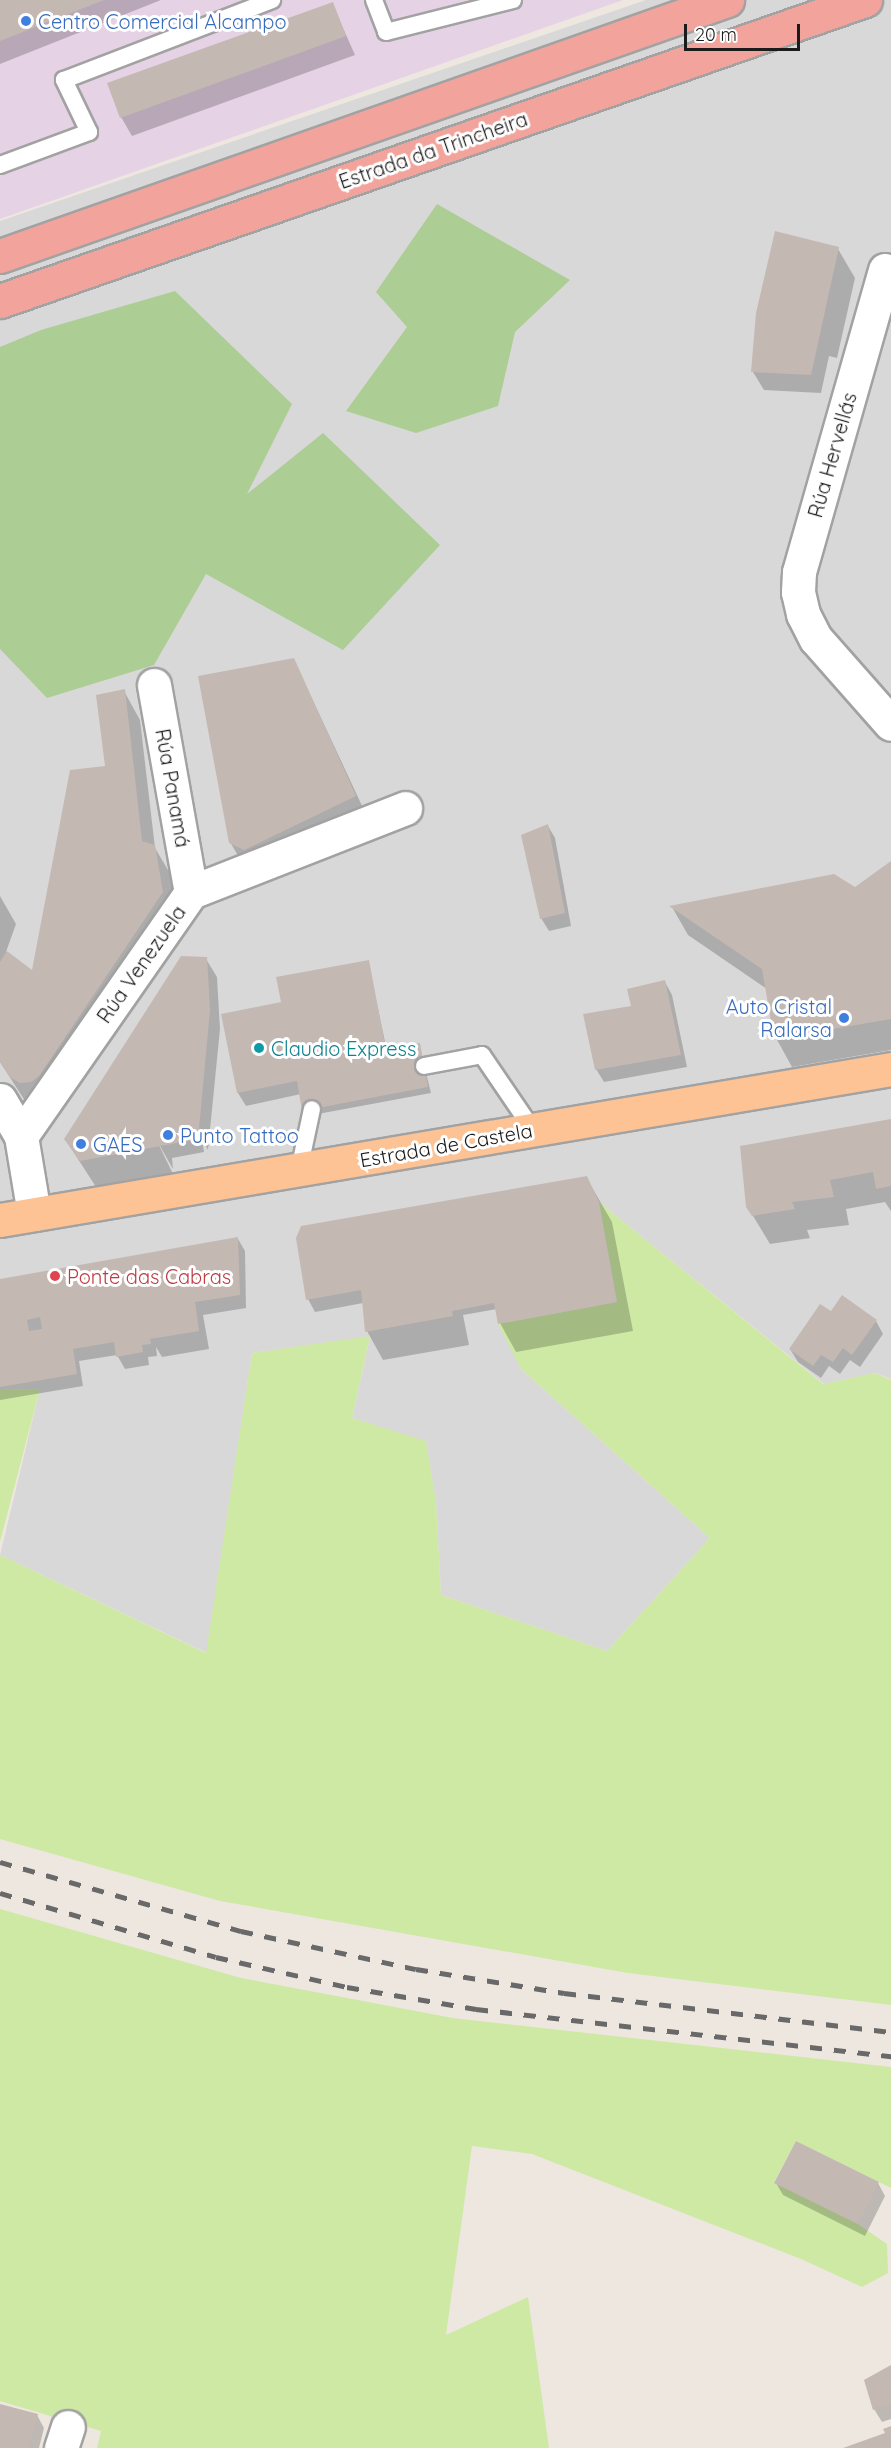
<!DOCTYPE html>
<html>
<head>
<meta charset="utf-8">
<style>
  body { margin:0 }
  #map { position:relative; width:891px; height:2448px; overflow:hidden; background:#ede7e0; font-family:Quicksand,sans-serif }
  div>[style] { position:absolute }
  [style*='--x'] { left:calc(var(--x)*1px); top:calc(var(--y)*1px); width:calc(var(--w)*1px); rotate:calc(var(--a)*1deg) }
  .residential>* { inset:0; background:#d9d8d8 }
  .industrial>* { inset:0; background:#e6d2e5 }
  .grass>* { inset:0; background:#cee9a4 }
  .forest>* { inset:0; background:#accd94 }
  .shadow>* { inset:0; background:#0003 }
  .building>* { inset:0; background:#c4b8b3 }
  .roads { filter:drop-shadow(2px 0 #a2a2a2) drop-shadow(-2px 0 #a2a2a2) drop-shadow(0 2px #a2a2a2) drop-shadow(0 -2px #a2a2a2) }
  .service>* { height:16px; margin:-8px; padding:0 8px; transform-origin:8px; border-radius:8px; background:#fff }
  .minor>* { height:33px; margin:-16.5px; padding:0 16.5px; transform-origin:16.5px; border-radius:16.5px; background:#fff }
  .tertiary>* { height:33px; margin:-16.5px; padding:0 16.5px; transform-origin:16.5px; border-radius:16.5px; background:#fff }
  .primary>* { height:33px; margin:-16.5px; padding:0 16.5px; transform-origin:16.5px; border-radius:16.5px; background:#fdc395 }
  .trunk>* { height:33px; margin:-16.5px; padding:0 16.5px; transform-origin:16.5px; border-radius:16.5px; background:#f2a49c }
  .rail>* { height:4.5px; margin-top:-2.25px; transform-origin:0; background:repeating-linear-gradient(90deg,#696969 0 12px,transparent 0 24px) }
  .dots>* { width:16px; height:16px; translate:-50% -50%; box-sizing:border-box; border:3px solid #fff; border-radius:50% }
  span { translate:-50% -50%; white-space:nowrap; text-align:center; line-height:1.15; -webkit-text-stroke:6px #fff; paint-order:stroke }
  .shop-label { font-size:20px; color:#366cbe }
  .left { translate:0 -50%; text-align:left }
  .right { translate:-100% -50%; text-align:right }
  .street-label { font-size:20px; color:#1b1b1b }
  .culture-label { font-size:20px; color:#0d838f }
  .health-label { font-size:20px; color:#be3a42 }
  .scale { position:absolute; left:684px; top:24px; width:116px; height:27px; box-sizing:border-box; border:3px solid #1b1b1b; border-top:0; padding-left:8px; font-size:18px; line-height:21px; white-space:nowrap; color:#1b1b1b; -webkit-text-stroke:4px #fff; paint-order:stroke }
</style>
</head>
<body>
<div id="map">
  <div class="residential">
    <i style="clip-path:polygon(646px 0,891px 0,891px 1379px,875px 1373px,824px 1384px,600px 1203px,617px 1302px,499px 1323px,521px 1369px,710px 1538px,607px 1651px,441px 1595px,436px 1502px,426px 1442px,352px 1418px,370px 1337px,252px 1353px,207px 1653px,0 1555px,40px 1389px,0 1390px,0 221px)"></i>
  </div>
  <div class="industrial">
    <i style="clip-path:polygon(0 0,623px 0,0 219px)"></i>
  </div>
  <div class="grass">
    <i style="clip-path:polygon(599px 1202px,823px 1384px,875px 1373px,891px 1380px,891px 2005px,628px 1973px,220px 1901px,0 1839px,0 1555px,206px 1653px,252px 1353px,370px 1336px,352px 1418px,426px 1441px,436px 1502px,441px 1595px,607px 1651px,710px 1538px,521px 1369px,498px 1324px,617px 1302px)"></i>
    <i style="clip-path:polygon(40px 1389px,0 1542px,0 1390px)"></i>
    <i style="clip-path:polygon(0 1909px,241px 1978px,453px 2018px,891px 2067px,891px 2188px,796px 2141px,774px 2182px,858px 2224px,887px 2244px,888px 2273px,862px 2287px,801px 2259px,532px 2154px,472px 2146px,446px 2335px,528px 2297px,549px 2448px,97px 2448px,101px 2431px,0 2401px)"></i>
  </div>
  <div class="forest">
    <i style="clip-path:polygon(437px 204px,570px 280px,515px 332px,498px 406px,416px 433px,346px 411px,407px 327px,376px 292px)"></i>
    <i style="clip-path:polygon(175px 291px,292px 404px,247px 494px,323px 433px,440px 545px,343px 650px,206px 574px,154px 665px,47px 698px,0 649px,0 347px,41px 330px)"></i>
  </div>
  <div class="shadow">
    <i style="clip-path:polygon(0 0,161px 0,0 64px)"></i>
    <i style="clip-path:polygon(332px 3px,355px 55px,132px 136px,121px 117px)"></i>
    <i style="clip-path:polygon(838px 249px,855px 278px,837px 358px,829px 356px,821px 393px,764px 390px,753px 372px)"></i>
    <i style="clip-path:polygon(294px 660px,371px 825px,247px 871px,230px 842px)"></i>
    <i style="clip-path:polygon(124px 691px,140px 720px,155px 848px,171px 875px,178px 921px,29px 1107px,0 1062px,0 896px,16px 924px,6px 952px,33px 972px,106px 767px)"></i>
    <i style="clip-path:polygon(548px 826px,555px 838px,571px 926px,549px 931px,541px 918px)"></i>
    <i style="clip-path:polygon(891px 863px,891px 1050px,792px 1067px,776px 1038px,767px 989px,688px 935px,672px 907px,855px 889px)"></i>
    <i style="clip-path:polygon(206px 959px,217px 977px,220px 1029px,208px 1150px,202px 1139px,204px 1152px,172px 1158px,173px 1169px,156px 1139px,174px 1176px,98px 1190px,65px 1139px)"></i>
    <i style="clip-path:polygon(368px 962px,387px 1051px,419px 1045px,431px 1093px,307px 1116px,301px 1094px,246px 1106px,238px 1093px,223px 1016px,283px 1004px)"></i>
    <i style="clip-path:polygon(665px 982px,672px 995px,687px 1067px,604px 1082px,596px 1069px,632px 1007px)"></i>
    <i style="clip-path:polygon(891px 1121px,891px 1211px,885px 1202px,846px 1209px,849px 1225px,807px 1230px,810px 1238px,770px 1244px,747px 1206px)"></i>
    <i style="clip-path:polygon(586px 1177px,612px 1222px,633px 1331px,516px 1352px,500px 1323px,497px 1309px,463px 1315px,469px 1345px,383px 1360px,367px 1331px,363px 1303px,315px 1312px,308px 1299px)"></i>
    <i style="clip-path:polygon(238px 1239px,245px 1251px,246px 1308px,203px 1315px,209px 1349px,162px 1357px,156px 1347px,157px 1356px,148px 1357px,149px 1365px,125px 1369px,117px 1355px,79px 1361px,83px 1386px,0 1400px,0 1280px)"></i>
    <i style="clip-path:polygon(832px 1313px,876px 1321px,883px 1334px,860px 1367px,850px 1360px,840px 1374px,829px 1366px,821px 1378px,798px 1362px,790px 1349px)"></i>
    <i style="clip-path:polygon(776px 2183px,878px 2183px,885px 2196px,865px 2236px,783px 2195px)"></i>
    <i style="clip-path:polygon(891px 2366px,891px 2419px,882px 2422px,874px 2409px)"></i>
    <i style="clip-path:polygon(0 2405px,37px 2415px,44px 2428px,39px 2448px,0 2448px)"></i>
  </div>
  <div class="building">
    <i style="clip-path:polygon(0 0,104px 0,0 41px)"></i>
    <i style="clip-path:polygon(333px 2px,346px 36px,120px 118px,107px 83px)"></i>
    <i style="clip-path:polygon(775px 231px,839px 247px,811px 375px,751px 372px,756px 313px)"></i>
    <i style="clip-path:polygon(294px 658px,356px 796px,244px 850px,229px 843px,198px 676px)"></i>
    <i style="clip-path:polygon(125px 689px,142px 841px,155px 845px,163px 892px,39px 1076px,31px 1082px,20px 1083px,11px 1078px,0 1062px,0 962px,7px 951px,32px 970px,70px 770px,105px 766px,96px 695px)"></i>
    <i style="clip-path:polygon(548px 824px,565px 913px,540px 919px,521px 835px)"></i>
    <i style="clip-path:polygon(891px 861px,891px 1019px,774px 1039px,762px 969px,669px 906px,834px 874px,855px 887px)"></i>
    <i style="clip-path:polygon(181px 956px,207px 957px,210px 1010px,198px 1139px,80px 1161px,64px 1139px)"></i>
    <i style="clip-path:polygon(369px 960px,386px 1050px,420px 1043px,428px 1087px,302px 1111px,297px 1081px,237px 1093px,221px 1014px,281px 1002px,276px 977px)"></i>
    <i style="clip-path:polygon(665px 980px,681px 1055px,595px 1070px,583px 1014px,631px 1006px,627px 989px)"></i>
    <i style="clip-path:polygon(891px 1119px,891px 1186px,876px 1189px,873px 1172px,830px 1180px,834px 1197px,792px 1202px,795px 1209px,752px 1216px,746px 1207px,740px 1146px)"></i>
    <i style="clip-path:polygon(587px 1176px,599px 1202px,617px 1302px,498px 1324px,494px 1303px,452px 1311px,453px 1316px,365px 1332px,361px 1290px,306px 1300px,296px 1238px,301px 1226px)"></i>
    <i style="clip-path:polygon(evenodd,238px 1237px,240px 1295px,195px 1302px,199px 1331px,150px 1339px,151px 1344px,142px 1345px,143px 1352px,116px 1357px,114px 1342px,73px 1349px,77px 1374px,0 1387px,0 1279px,238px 1237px,40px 1317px,42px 1329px,29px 1331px,27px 1320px,40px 1317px)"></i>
    <i style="clip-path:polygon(842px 1295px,877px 1320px,852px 1355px,843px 1348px,833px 1362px,821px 1355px,813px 1366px,789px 1349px,820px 1304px,831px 1311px)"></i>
    <i style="clip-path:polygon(796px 2141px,879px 2182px,858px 2224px,774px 2183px)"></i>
    <i style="clip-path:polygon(891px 2365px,891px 2404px,873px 2410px,864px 2380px)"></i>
    <i style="clip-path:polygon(0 2404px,38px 2414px,28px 2448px,0 2448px)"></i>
    <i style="clip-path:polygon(891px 2426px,891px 2448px,843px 2448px,885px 2433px,883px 2429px)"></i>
  </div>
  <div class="roads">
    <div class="service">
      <i style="--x:374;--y:0;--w:34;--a:69"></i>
      <i style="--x:386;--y:32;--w:131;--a:-14.1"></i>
      <i style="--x:0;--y:165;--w:95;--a:-20.3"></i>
      <i style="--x:89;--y:132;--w:58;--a:-115.7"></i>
      <i style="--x:64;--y:80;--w:223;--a:-21"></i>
      <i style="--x:424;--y:1066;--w:59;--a:-10.7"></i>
      <i style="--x:482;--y:1055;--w:91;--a:55.8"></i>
      <i style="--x:299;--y:1170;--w:62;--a:-78"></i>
    </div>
    <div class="minor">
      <i style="--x:885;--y:270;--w:314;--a:105.9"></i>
      <i style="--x:799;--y:572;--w:20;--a:93"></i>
      <i style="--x:798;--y:592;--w:23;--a:77"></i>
      <i style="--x:803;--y:614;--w:28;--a:63"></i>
      <i style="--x:816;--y:639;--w:113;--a:48.6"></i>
      <i style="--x:154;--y:685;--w:210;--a:79.9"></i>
      <i style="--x:21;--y:1136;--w:297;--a:-55.1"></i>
      <i style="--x:191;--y:892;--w:230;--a:-21.4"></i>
      <i style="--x:61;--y:2448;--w:22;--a:-72"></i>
    </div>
    <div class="tertiary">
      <i style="--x:0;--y:1100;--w:42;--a:59.7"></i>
      <i style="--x:21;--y:1136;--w:79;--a:80.5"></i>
    </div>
    <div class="primary">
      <i style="--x:0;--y:1220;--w:904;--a:-9.62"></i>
    </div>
    <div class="trunk">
      <i style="--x:0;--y:256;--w:771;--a:-19.4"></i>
      <i style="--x:0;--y:301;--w:916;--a:-19.19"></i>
    </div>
  </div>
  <div class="rail">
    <i style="--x:0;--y:1862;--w:251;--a:16"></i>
    <i style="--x:241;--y:1931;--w:179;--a:12.3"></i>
    <i style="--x:416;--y:1969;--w:150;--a:9.2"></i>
    <i style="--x:564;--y:1993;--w:329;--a:6.8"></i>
    <i style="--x:0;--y:1893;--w:225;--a:16.5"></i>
    <i style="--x:216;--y:1957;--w:134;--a:12.9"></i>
    <i style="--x:347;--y:1987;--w:131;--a:9.7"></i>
    <i style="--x:476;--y:2009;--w:418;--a:6.5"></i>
  </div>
  <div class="dots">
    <i style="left:26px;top:21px;background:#3f7fe0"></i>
    <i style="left:844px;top:1018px;background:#3f7fe0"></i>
    <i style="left:259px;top:1048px;background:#0f9aa8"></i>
    <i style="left:168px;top:1135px;background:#3f7fe0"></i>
    <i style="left:81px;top:1144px;background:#3f7fe0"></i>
    <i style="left:55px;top:1276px;background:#e0444e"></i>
  </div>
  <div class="shop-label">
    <span class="left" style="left:38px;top:21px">Centro Comercial Alcampo</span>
    <span class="right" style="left:832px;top:1018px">Auto Cristal<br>Ralarsa</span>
    <span class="left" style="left:180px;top:1135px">Punto Tattoo</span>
    <span class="left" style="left:93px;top:1144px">GAES</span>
  </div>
  <div class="street-label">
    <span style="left:433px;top:150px;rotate:-19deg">Estrada da Trincheira</span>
    <span style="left:832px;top:455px;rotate:-74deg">Rúa Hervellás</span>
    <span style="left:173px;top:788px;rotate:80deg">Rúa Panamá</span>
    <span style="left:141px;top:964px;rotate:-55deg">Rúa Venezuela</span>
    <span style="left:446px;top:1145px;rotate:-10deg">Estrada de Castela</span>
  </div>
  <div class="culture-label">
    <span class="left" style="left:271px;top:1048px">Claudio Express</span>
  </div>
  <div class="health-label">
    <span class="left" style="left:67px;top:1276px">Ponte das Cabras</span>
  </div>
  <div class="scale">20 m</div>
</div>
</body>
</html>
